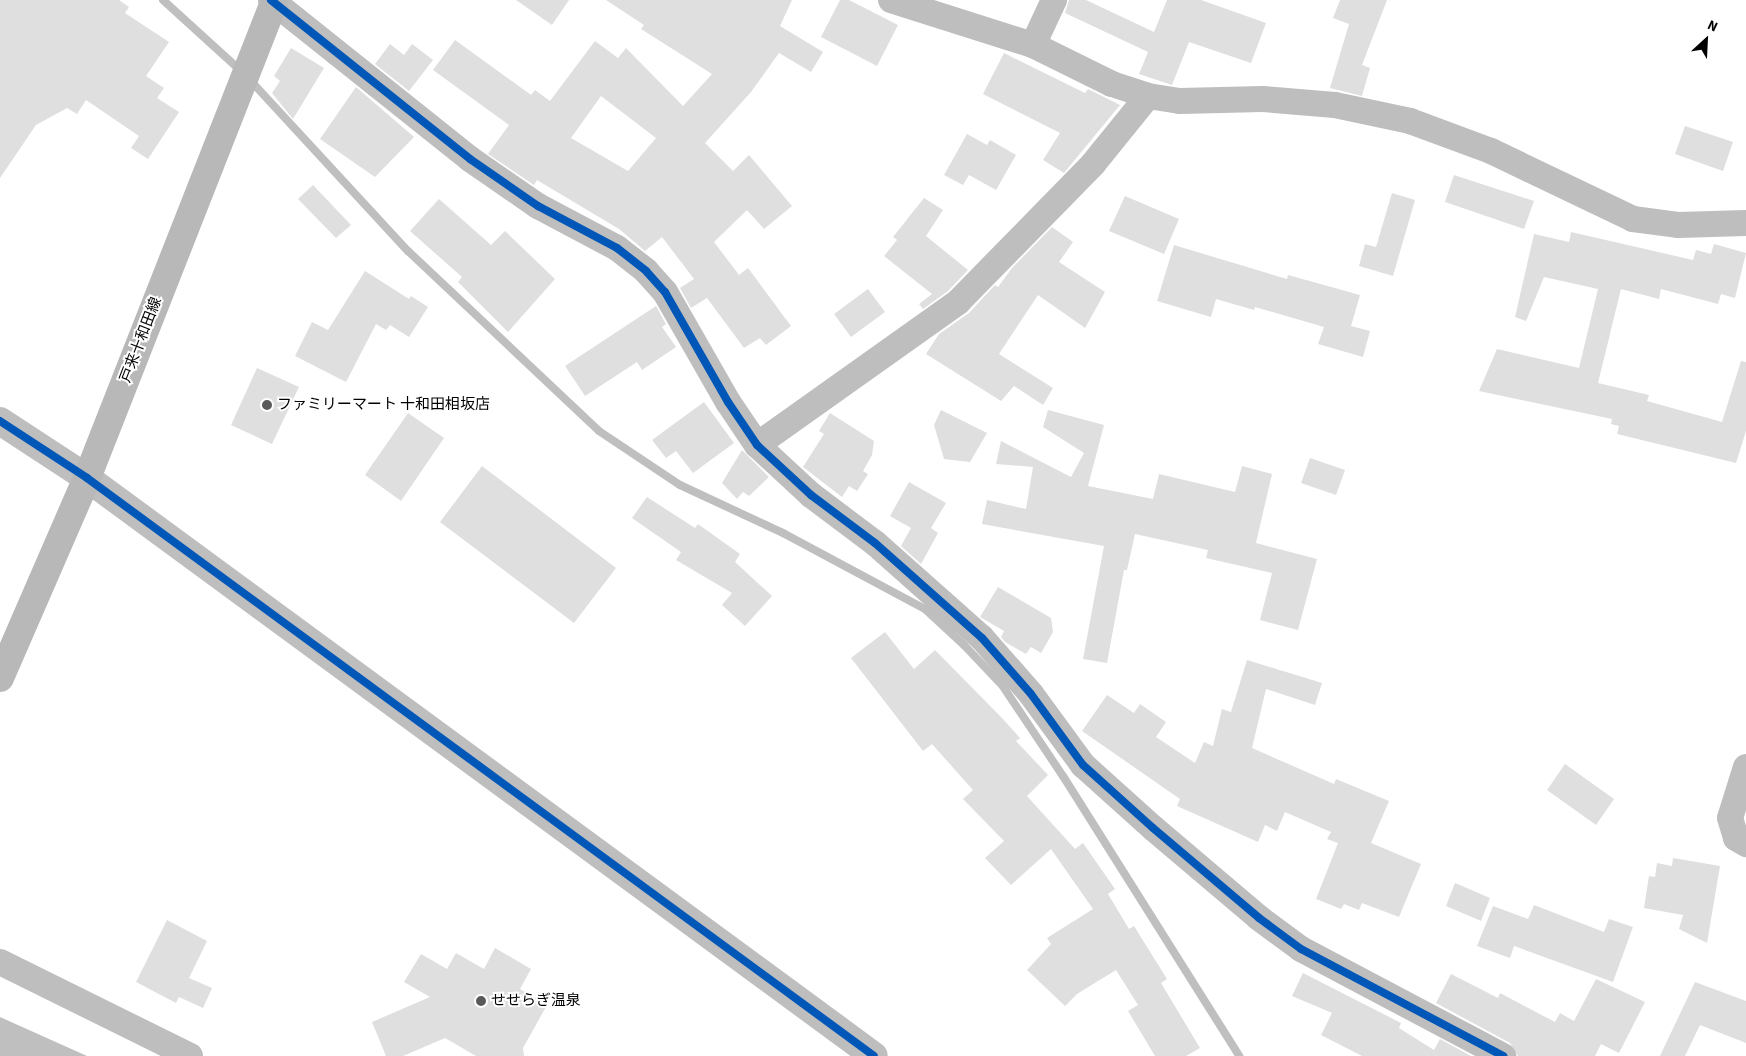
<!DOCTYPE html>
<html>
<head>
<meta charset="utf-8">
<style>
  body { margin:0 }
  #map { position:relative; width:1746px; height:1056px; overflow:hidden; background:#fff; font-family:"Source Sans 3","Noto Sans JP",sans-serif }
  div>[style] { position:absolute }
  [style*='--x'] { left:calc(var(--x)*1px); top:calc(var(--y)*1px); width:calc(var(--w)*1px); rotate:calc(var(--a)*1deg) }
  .water>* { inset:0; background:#bfbfbf }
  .stream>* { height:8px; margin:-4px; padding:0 4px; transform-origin:4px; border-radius:4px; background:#bfbfbf }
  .building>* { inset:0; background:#dfdfdf }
  .minor>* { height:26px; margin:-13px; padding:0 13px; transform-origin:13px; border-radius:13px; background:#bebebe }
  .tertiary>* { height:28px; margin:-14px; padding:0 14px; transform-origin:14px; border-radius:14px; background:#bebebe }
  .secondary>* { height:28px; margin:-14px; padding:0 14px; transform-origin:14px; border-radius:14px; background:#b8b8b8 }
  .cycleway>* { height:8px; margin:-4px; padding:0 4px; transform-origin:4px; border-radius:4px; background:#0057b8 }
  .dots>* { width:14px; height:14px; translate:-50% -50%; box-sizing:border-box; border:2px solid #fff; border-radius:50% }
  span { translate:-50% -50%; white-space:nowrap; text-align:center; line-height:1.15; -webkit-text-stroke:4px #fff; paint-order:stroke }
  .street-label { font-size:15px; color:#000 }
  .poi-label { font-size:15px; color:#000 }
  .left { translate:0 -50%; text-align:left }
  .north { position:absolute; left:1681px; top:15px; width:50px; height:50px; -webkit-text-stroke:4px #fff; paint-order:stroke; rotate:25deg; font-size:14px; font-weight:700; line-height:20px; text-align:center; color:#000 }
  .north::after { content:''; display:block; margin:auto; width:18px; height:22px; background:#000; clip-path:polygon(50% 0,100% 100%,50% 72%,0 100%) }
</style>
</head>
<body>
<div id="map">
  <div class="water">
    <i style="clip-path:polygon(0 1017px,87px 1056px,0 1056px)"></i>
  </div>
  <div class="stream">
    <i style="--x:163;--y:0;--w:107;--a:42.3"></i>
    <i style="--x:250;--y:80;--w:233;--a:47.3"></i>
    <i style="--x:408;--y:251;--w:262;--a:43.3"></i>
    <i style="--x:599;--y:431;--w:97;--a:33.7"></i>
    <i style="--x:680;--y:485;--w:114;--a:25"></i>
    <i style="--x:783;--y:533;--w:161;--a:28.2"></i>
    <i style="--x:925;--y:609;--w:53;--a:42.7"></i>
    <i style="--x:964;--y:645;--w:55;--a:46.5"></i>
    <i style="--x:1002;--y:685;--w:110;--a:56.2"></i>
    <i style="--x:1063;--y:776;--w:331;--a:57.8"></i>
  </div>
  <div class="building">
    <i style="clip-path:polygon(0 0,119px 0,129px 7px,125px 13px,169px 42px,146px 76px,164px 88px,157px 98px,179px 112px,148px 159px,131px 148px,139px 136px,86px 100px,77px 114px,67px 108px,36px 125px,0 178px)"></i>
    <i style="clip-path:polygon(516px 0,569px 0,552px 25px)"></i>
    <i style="clip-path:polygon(evenodd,606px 0,792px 0,780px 26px,823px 52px,811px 72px,779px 53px,751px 92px,705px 143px,733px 171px,749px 155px,792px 206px,764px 229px,747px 210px,714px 242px,739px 275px,748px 268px,791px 326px,766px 345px,760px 338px,744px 348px,707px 298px,691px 308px,680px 288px,694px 279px,662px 237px,645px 251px,619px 229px,537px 180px,534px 185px,488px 154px,509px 125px,433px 70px,455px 40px,531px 95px,535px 90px,550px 101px,595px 41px,618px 58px,626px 48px,683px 106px,712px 74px,641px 29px,644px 25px,606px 0,601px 96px,656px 138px,628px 171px,571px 138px,601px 96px)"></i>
    <i style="clip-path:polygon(840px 0,849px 0,898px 25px,877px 66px,821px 37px)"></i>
    <i style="clip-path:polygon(1069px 0,1086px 0,1154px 32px,1167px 0,1201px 0,1266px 23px,1251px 63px,1189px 42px,1172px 85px,1139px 74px,1148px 52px,1065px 13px)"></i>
    <i style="clip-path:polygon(1340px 0,1387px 0,1362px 65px,1370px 68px,1362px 96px,1330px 88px,1349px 24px,1333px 18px)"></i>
    <i style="clip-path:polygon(390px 44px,404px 55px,412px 44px,433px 60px,409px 91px,375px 64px)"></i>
    <i style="clip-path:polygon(291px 48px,324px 68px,293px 119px,272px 93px,280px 81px,274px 76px)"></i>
    <i style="clip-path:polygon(1004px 53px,1085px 93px,1088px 89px,1120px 105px,1064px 173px,1043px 160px,1060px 133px,983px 94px)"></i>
    <i style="clip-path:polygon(356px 87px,414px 137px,375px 177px,320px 139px)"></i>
    <i style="clip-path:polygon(1685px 126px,1733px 142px,1723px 171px,1675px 154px)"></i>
    <i style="clip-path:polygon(967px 134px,987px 145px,990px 140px,1016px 155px,996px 190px,969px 175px,963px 185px,944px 175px)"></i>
    <i style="clip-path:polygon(1454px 175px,1534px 201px,1524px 229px,1445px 202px)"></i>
    <i style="clip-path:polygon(313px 185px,351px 225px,336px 238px,298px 199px)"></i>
    <i style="clip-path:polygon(1392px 193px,1415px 200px,1393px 276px,1359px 266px,1365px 244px,1376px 247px)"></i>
    <i style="clip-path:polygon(1125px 196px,1179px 219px,1164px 254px,1109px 231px)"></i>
    <i style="clip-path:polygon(924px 198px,943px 210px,926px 236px,968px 270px,948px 291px,923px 309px,919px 304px,932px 294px,884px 256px,897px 240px,893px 237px)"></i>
    <i style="clip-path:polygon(439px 199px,491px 245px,505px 231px,555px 279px,508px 332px,458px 282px,462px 277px,410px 231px)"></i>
    <i style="clip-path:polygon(1052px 227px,1073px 242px,1059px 262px,1105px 292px,1085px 328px,1038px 295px,999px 354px,1053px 388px,1043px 405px,1014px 386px,1001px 401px,926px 354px,939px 334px,969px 313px,995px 285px,998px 287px,1012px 268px)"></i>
    <i style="clip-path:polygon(1571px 232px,1693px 260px,1696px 250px,1711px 254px,1714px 244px,1746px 253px,1735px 298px,1721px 294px,1718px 304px,1661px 289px,1659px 299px,1621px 289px,1598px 383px,1649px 395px,1647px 401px,1722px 422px,1741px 361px,1746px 362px,1746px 431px,1736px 463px,1617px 434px,1619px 426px,1611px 424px,1612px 419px,1479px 391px,1497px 349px,1579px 368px,1598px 289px,1544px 277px,1526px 321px,1515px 317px,1534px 234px,1569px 242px)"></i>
    <i style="clip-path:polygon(1174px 245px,1287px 279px,1288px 275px,1360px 295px,1351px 326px,1370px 331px,1363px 357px,1318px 344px,1324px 327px,1255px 307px,1254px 310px,1216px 299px,1211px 317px,1157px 301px)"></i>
    <i style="clip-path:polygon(365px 271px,409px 299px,411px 296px,428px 307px,409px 337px,390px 325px,386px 330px,376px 324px,346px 382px,295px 356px,312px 322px,328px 330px)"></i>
    <i style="clip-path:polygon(868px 289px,885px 312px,851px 337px,834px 314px)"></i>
    <i style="clip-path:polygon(656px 306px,666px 324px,662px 327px,676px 347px,642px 370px,637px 362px,585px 396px,565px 366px)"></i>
    <i style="clip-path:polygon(257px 368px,299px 387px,272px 444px,231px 425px)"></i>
    <i style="clip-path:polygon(704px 402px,734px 443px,693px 473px,676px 451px,666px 458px,652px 440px)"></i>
    <i style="clip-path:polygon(941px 410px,987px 433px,970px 462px,944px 459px,934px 425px)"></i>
    <i style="clip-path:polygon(1048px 410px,1104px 425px,1088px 486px,1153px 499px,1159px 474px,1235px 492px,1242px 466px,1272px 474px,1256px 543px,1317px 559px,1298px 630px,1260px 620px,1272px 573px,1206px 558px,1208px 550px,1135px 534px,1127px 570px,1124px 570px,1107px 663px,1083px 659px,1104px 546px,982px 524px,987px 500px,1026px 509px,1033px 467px,996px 464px,1001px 441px,1071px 477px,1084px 453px,1043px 427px)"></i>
    <i style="clip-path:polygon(408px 413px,444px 438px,401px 501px,365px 475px)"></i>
    <i style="clip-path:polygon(830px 413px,874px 441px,872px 455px,863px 471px,868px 474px,857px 491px,849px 486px,842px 497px,803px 467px,824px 434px,819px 431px)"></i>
    <i style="clip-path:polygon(742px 450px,769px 477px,749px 496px,743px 492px,737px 499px,722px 483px)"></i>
    <i style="clip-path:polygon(1310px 458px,1345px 470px,1336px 495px,1301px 483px)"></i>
    <i style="clip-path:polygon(482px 466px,616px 568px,574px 623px,440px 522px)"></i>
    <i style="clip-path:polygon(909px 482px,946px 503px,931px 528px,938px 533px,921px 564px,901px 546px,911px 528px,890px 516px)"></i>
    <i style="clip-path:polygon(647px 497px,695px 528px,698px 524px,740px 554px,735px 562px,772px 596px,745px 626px,722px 605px,732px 593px,676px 560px,681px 552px,632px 518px)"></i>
    <i style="clip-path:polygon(998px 587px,1051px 618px,1053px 632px,1041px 653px,1031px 647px,1026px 654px,1005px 642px,1001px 637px,1004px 631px,980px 617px)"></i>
    <i style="clip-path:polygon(885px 632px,914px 669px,935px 650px,1002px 718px,1020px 738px,1016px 741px,1048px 775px,1027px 796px,1075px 849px,1083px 843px,1115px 889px,1108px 894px,1129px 929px,1134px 926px,1167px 979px,1161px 983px,1200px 1048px,1186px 1056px,1155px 1056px,1128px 1011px,1138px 1005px,1116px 970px,1077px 994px,1065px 1006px,1027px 970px,1051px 944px,1047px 938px,1093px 909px,1051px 849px,1011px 885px,985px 858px,1004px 841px,963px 799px,973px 790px,932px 744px,923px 751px,851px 658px)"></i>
    <i style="clip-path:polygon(1247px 660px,1322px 683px,1315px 705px,1266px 689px,1252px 748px,1334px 784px,1336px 779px,1389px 801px,1371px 843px,1421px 864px,1399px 917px,1362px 903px,1359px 910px,1344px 904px,1341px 909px,1316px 899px,1338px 843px,1327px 839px,1331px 832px,1285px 812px,1277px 831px,1265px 825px,1258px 842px,1177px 806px,1180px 799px,1082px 731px,1107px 695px,1134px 713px,1140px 704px,1166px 722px,1156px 737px,1195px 763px,1204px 742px,1213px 746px,1222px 709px,1231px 712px)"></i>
    <i style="clip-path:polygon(1565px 764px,1614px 799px,1596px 825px,1547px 790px)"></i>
    <i style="clip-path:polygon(1673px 858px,1720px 866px,1707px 943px,1679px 929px,1683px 915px,1644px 908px,1649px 876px,1655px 877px,1657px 863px,1672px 866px)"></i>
    <i style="clip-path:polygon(1455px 883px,1490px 898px,1481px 921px,1446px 906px)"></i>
    <i style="clip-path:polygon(1534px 905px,1604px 932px,1609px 919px,1633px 927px,1613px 982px,1514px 946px,1510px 958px,1477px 946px,1493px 906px,1528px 919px)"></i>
    <i style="clip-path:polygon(167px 920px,207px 941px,189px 978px,212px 988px,203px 1008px,179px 997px,176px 1003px,136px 982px)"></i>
    <i style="clip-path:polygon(495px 948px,531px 969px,520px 989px,547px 1005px,523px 1048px,524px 1056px,476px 1056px,445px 1038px,403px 1056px,386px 1056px,372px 1022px,430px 997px,404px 982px,421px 954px,447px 969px,456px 953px,484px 969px)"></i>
    <i style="clip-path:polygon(1303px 973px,1401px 1023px,1399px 1028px,1434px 1050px,1440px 1039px,1471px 1056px,1362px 1056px,1321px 1035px,1332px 1013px,1292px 996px)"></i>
    <i style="clip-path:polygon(1451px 974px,1498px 998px,1500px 993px,1555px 1022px,1560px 1013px,1574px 1021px,1596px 979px,1645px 1002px,1619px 1053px,1601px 1044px,1595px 1056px,1518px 1056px,1510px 1043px,1436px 1003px)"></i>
    <i style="clip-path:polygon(1695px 982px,1746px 1001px,1746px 1043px,1700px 1025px,1685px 1056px,1660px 1056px)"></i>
  </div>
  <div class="minor">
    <i style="--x:271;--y:0;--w:255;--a:38.6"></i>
    <i style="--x:470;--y:159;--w:83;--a:34.7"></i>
    <i style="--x:538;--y:206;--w:89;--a:28"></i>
    <i style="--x:617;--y:248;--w:37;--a:38"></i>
    <i style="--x:646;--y:271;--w:28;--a:48"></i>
    <i style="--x:665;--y:292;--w:127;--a:60.2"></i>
    <i style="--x:728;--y:402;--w:52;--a:56"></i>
    <i style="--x:757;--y:445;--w:74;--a:42.8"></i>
    <i style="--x:811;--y:495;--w:80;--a:36.9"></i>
    <i style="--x:875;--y:543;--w:143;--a:41.6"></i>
    <i style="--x:982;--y:638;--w:74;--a:48.8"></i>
    <i style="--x:1031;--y:694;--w:88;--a:53.8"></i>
    <i style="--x:1083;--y:765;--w:94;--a:42"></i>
    <i style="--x:1153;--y:828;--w:139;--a:40.3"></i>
    <i style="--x:1259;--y:918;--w:52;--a:36.4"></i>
    <i style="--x:1301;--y:949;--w:229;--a:27.9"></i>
    <i style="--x:891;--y:0;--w:149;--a:17.6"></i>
    <i style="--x:1033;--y:45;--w:88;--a:26.3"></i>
    <i style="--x:1112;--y:84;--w:38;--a:18"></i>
    <i style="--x:1148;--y:96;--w:32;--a:9"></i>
    <i style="--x:1180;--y:101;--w:83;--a:-1.4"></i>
    <i style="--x:1263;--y:99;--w:72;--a:4.8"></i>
    <i style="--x:1335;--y:105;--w:77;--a:12"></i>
    <i style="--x:1410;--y:121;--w:86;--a:20.3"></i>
    <i style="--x:1491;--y:151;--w:157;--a:25.6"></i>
    <i style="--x:1633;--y:219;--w:45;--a:7.6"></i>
    <i style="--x:1678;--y:225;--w:68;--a:-1.7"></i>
    <i style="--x:1033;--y:45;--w:50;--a:-65"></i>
    <i style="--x:757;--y:445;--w:247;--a:-35.4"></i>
    <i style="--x:958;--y:302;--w:193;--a:-45.6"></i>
    <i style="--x:1093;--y:164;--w:87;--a:-51"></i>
    <i style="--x:1746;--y:767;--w:53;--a:107.4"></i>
    <i style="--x:1730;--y:818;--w:21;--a:73"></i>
    <i style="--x:1736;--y:838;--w:12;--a:31"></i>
    <i style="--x:0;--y:962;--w:212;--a:26.3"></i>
  </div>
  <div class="tertiary">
    <i style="--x:0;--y:421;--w:104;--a:33.2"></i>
    <i style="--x:87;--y:478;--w:976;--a:36.29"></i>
  </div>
  <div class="secondary">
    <i style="--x:0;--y:678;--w:218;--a:-66.5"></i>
    <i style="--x:87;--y:478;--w:514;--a:-68.53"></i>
  </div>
  <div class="cycleway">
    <i style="--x:271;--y:0;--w:255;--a:38.6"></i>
    <i style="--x:470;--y:159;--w:83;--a:34.7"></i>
    <i style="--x:538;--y:206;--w:89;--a:28"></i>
    <i style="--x:617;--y:248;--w:37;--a:38"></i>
    <i style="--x:646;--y:271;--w:28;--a:48"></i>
    <i style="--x:665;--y:292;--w:127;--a:60.2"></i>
    <i style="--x:728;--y:402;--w:52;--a:56"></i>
    <i style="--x:757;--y:445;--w:74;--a:42.8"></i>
    <i style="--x:811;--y:495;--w:80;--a:36.9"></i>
    <i style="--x:875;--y:543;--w:143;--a:41.6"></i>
    <i style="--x:982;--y:638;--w:74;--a:48.8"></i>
    <i style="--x:1031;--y:694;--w:88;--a:53.8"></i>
    <i style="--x:1083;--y:765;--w:94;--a:42"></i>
    <i style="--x:1153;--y:828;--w:139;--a:40.3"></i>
    <i style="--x:1259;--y:918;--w:52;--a:36.4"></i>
    <i style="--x:1301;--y:949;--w:229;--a:27.9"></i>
    <i style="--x:0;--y:421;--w:104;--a:33.2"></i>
    <i style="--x:87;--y:478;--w:976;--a:36.29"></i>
  </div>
  <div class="dots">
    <i style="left:267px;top:405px;background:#595959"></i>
    <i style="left:481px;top:1001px;background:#595959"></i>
  </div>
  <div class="street-label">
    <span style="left:141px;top:340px;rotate:-69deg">戸来十和田線</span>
  </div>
  <div class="poi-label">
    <span class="left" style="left:277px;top:405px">ファミリーマート 十和田相坂店</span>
    <span class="left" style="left:491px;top:1001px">せせらぎ温泉</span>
  </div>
  <div class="north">N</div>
</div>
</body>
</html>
